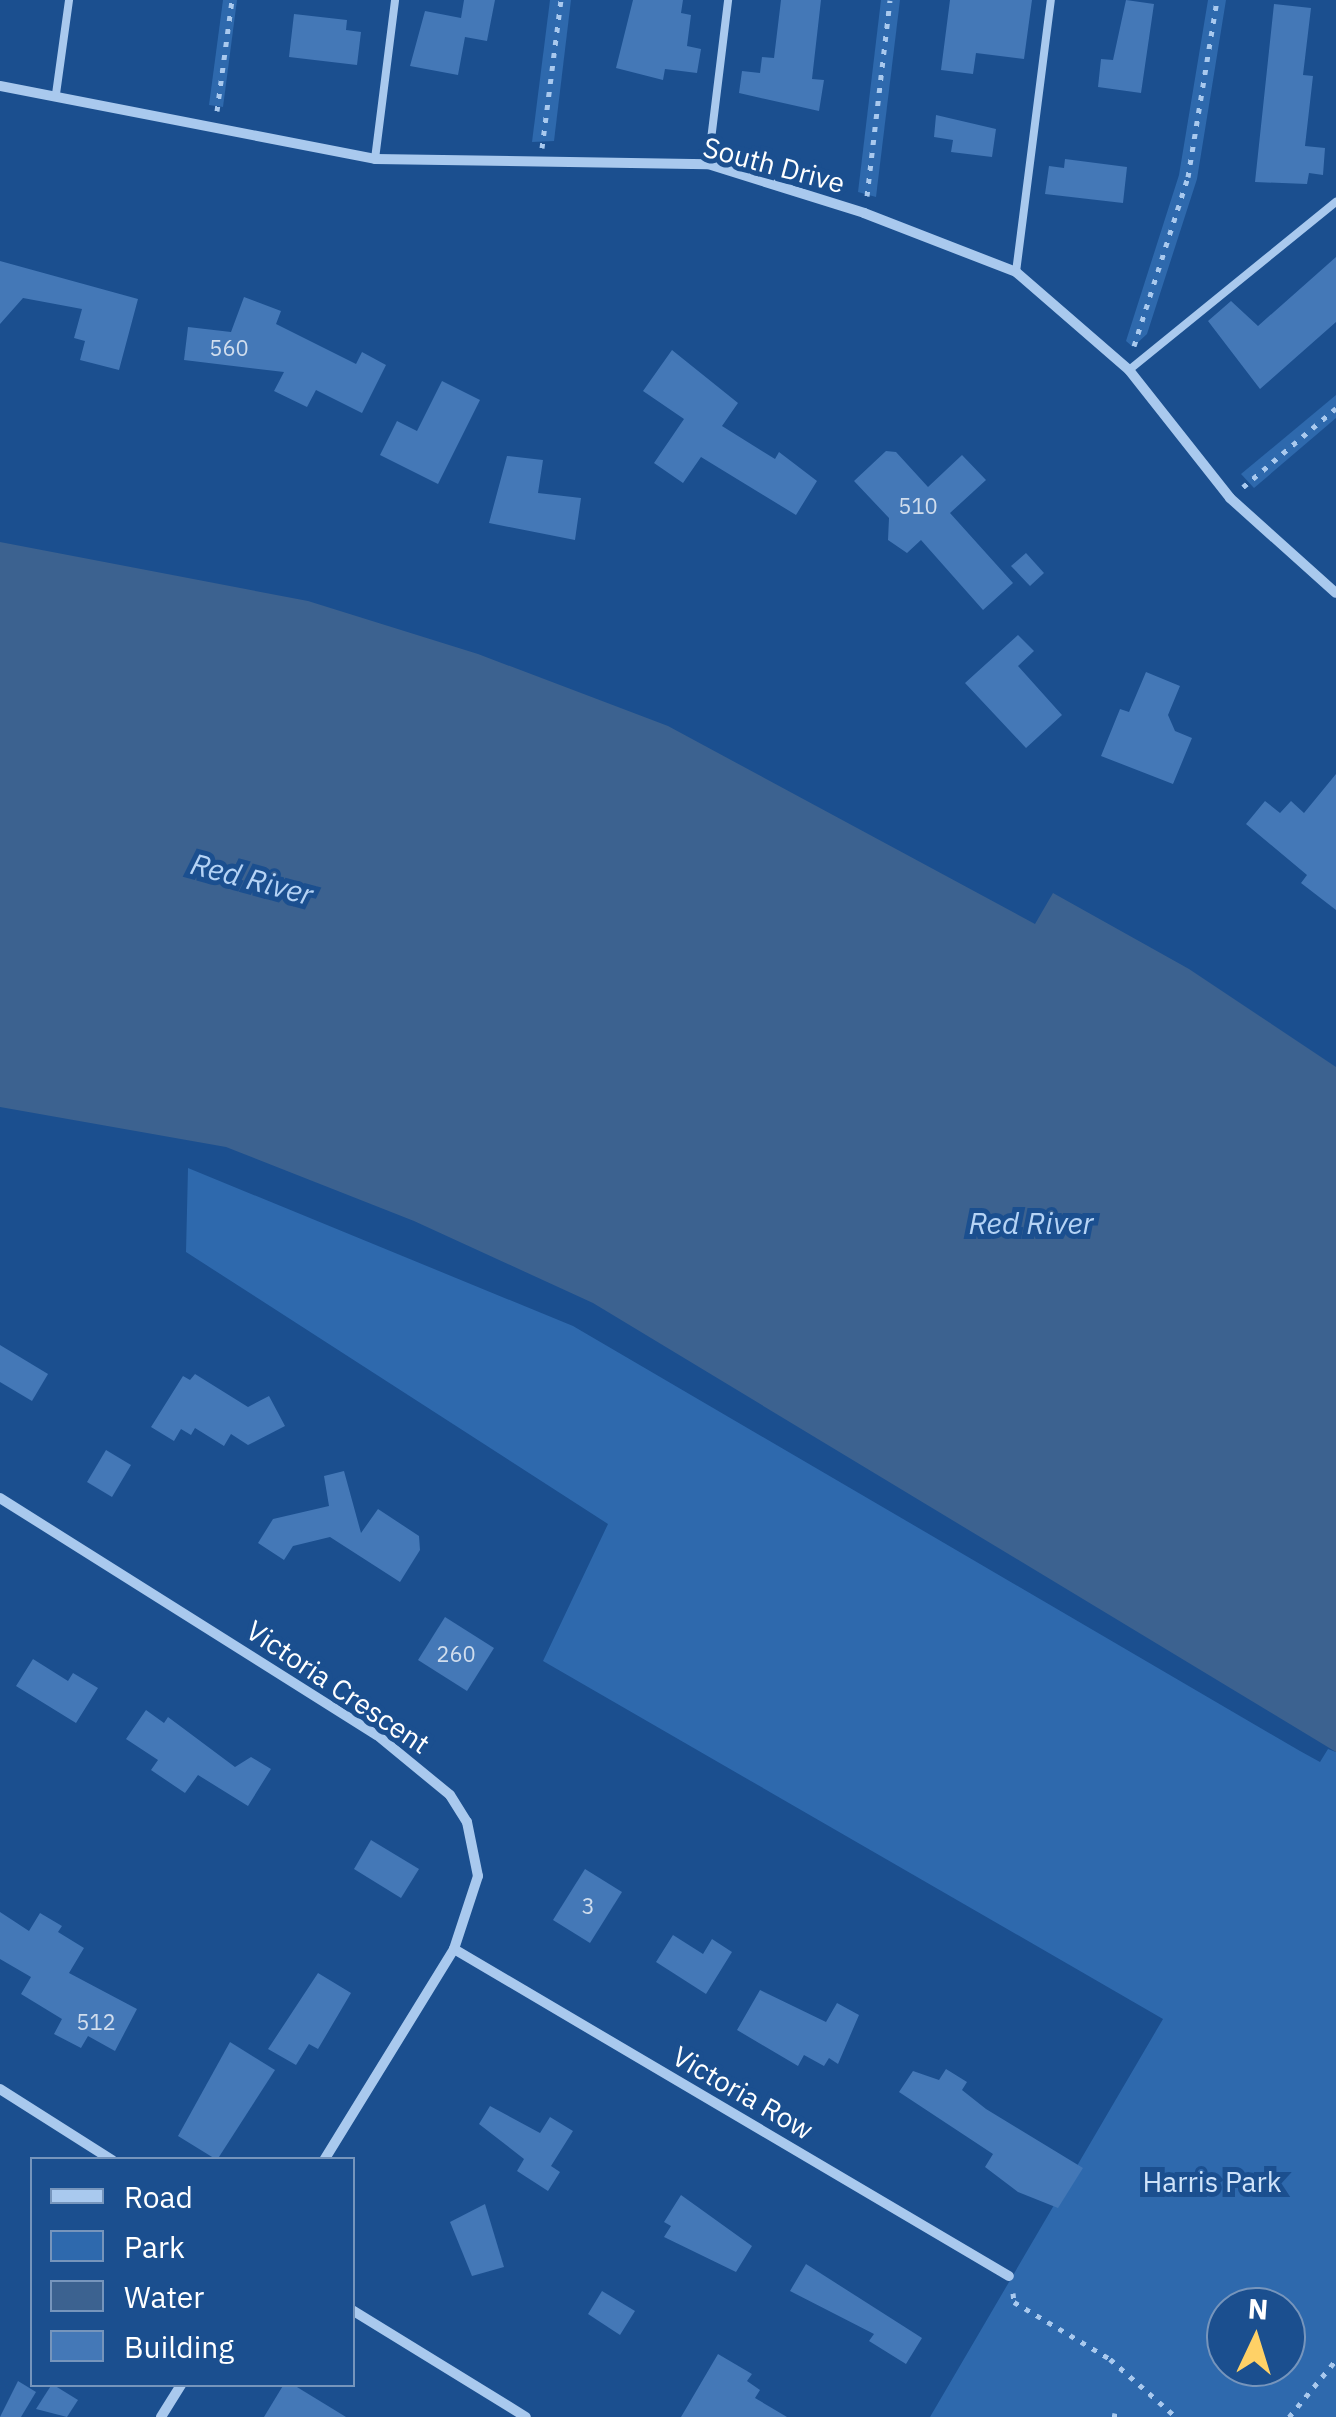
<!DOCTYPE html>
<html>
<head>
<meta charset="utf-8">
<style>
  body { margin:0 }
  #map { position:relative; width:1336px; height:2417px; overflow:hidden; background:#1b4f8f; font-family:"IBM Plex Sans",sans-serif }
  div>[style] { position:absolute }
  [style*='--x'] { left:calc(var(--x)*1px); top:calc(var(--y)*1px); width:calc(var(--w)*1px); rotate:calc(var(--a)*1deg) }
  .green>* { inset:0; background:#2e69ad }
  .water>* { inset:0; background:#3c6290 }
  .building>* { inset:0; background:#4478b7 }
  .path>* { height:5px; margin-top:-2.5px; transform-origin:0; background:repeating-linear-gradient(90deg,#a9c9ee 0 5px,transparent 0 13px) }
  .service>* { height:8px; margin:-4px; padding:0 4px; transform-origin:4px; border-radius:4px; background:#a9c9ee }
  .minor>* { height:10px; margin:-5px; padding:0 5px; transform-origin:5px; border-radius:5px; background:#a9c9ee }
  span { translate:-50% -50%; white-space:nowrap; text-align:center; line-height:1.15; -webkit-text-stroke:10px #1b4f8f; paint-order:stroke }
  .number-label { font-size:22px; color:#d0dded }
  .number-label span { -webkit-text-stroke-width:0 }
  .street-label { font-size:28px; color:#fff }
  .park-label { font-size:28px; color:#cfe3fa }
  .water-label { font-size:30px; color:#b5d3f5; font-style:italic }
  .legend { position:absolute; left:30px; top:2157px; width:325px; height:230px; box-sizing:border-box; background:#1b4f8f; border:2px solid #7695bc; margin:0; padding:12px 18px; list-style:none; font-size:30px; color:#fff }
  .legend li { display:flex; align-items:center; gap:20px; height:50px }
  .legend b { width:50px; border:2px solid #7695bc }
  .north { position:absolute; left:1206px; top:2287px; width:100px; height:100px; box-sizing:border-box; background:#1b4f8f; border:2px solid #7695bc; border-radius:50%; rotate:4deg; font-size:28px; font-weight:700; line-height:40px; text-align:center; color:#fff }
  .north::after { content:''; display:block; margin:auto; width:35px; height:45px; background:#ffd166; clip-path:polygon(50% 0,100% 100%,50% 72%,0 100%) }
</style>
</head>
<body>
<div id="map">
  <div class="green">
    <i style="clip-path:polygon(223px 0,237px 0,223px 107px,209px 105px)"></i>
    <i style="clip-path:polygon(550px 0,571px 0,554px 141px,532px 142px)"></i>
    <i style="clip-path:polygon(881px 0,900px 0,876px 197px,858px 192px)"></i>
    <i style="clip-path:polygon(1208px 0,1226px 0,1197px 179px,1147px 334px,1133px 347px,1126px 341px,1179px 175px)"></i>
    <i style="clip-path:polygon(1336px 395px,1336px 418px,1254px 488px,1241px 474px)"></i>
    <i style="clip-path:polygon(evenodd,188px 1168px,573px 1326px,1300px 1751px,1320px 1762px,1328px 1749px,1336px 1752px,1336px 2417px,930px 2417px,1163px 2019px,543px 1661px,608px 1524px,186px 1252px,188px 1168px,1226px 2307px,1286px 2307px,1286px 2367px,1226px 2367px,1226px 2307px)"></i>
  </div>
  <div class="water">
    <i style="clip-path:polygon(0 542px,308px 601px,478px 654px,668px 726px,1035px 924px,1053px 893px,1189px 969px,1336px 1067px,1336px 1752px,593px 1303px,414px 1221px,226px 1147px,0 1107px)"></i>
  </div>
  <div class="building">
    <i style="clip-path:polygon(464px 0,495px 0,487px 41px,465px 37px,458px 75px,410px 66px,425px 11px,461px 18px)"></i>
    <i style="clip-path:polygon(633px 0,683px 0,681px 13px,691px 15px,687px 46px,701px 49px,697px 73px,665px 69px,663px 80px,616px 68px)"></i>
    <i style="clip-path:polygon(781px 0,821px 0,812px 79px,824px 80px,819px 111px,739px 93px,742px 71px,760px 73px,762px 57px,774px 58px)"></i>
    <i style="clip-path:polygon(950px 0,1032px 0,1024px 59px,976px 53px,973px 74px,941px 70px)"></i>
    <i style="clip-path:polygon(1126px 0,1154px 4px,1141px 93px,1098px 87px,1101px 59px,1113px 60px)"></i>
    <i style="clip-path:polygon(1274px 4px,1311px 8px,1303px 75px,1313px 76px,1305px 146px,1325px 148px,1323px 175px,1309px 173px,1307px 184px,1255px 182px)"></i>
    <i style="clip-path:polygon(294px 14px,347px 20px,346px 30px,361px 32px,357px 65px,289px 57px)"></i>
    <i style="clip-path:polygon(936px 115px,996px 129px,992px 157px,951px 152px,953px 140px,934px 137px)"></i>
    <i style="clip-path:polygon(1065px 159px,1127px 167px,1123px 203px,1045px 194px,1049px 166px,1064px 168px)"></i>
    <i style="clip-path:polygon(1336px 257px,1336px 322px,1260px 389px,1208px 321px,1231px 301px,1258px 326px)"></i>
    <i style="clip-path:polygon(0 261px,138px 299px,119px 370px,80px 360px,85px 341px,74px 338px,82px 309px,23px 298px,0 324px)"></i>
    <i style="clip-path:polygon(244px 297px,281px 311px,276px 324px,356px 364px,362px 352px,386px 365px,362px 413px,316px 390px,307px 407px,274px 391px,284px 372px,184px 360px,188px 327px,231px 332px)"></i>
    <i style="clip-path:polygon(672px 350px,738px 403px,722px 426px,775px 459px,779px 452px,817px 481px,796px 515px,701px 457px,683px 483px,654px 463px,684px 419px,643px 391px)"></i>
    <i style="clip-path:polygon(442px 381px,480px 400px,438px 484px,380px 455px,397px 421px,417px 431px)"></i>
    <i style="clip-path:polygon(886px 451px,896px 452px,928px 487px,962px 455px,986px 480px,950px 513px,1013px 583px,983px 610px,921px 540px,907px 553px,888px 540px,889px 518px,854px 481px)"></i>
    <i style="clip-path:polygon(507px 456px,543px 460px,538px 493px,581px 498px,575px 540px,489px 523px)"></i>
    <i style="clip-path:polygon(1026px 553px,1044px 573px,1030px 586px,1011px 566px)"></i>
    <i style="clip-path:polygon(1018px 635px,1034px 651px,1018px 666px,1062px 715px,1026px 748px,965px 683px)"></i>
    <i style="clip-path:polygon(1146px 672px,1180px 686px,1168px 715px,1175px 731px,1192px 738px,1173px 784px,1101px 756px,1120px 709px,1129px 712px)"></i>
    <i style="clip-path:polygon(1336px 774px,1336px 910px,1301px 883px,1307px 875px,1246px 824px,1265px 801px,1280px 813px,1291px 801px,1304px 813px)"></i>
    <i style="clip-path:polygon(0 1345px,48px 1374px,32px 1401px,0 1382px)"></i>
    <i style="clip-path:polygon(195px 1374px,248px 1407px,269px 1396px,285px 1426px,248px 1445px,231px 1434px,224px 1446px,195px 1428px,191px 1435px,181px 1429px,174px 1441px,151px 1427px,183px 1376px,190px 1380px)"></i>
    <i style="clip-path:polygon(106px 1450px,131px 1465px,112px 1497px,87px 1482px)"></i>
    <i style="clip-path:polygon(344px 1471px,361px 1533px,378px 1509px,419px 1536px,420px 1550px,400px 1582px,330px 1537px,293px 1546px,284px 1560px,258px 1543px,273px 1519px,329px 1506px,324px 1476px)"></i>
    <i style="clip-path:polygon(445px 1617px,494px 1648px,467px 1691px,418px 1660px)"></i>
    <i style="clip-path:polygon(33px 1659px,68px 1681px,73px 1673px,98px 1688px,76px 1723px,16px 1686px)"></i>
    <i style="clip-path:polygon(146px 1710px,164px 1723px,168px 1717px,235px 1767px,251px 1757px,271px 1769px,248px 1806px,198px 1775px,185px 1793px,151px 1770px,158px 1760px,126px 1739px)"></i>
    <i style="clip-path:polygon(371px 1840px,419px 1869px,401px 1898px,354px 1869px)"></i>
    <i style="clip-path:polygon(585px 1869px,622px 1892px,590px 1943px,553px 1920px)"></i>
    <i style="clip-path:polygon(0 1912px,29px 1931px,40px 1913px,62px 1926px,58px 1932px,84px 1948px,69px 1973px,137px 2009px,115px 2051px,88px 2036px,81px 2048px,54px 2034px,62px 2019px,21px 1994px,31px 1977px,0 1959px)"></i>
    <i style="clip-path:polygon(673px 1935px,703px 1954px,712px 1939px,732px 1952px,706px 1994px,656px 1962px)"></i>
    <i style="clip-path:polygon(318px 1973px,351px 1993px,318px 2049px,309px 2044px,296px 2065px,268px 2049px)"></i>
    <i style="clip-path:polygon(760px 1990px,826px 2022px,837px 2003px,859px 2015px,838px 2064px,829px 2058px,824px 2066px,804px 2055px,798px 2066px,737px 2030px)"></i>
    <i style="clip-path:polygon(230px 2042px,275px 2070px,217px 2160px,178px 2136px)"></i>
    <i style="clip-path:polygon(946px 2069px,967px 2082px,962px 2090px,986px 2109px,1083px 2168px,1058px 2208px,1018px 2192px,985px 2167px,993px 2154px,899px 2092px,913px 2071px,939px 2080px)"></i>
    <i style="clip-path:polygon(490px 2106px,540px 2133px,550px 2117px,573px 2131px,551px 2166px,560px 2172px,548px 2191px,517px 2171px,524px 2159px,479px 2124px)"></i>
    <i style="clip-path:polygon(681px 2195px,752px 2246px,736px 2272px,664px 2237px,671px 2226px,664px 2222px)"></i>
    <i style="clip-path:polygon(485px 2204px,504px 2267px,472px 2276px,450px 2222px)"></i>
    <i style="clip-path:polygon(806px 2264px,922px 2338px,906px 2364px,869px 2341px,874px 2334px,790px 2291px)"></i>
    <i style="clip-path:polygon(602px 2291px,635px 2311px,620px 2335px,588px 2314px)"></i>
    <i style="clip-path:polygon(718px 2354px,752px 2374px,747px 2381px,760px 2390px,755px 2398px,787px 2417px,681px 2417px)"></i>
    <i style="clip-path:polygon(18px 2381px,36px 2392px,21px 2417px,0 2417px)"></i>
    <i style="clip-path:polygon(52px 2384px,78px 2400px,67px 2417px,36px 2409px)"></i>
    <i style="clip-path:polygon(284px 2384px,292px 2384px,346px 2417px,264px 2417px)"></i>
  </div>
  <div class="path">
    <i style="--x:217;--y:111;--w:112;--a:-82.3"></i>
    <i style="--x:542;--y:148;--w:149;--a:-82.7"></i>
    <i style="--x:867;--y:196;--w:197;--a:-83.3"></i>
    <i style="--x:1134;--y:346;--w:177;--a:-72.3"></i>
    <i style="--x:1188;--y:177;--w:179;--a:-80.7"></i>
    <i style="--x:1243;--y:487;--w:122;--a:-40.3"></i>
    <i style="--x:1013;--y:2293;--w:9;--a:84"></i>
    <i style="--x:1014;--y:2302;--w:112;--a:30.7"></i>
    <i style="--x:1110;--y:2359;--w:88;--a:41.3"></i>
    <i style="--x:1112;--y:2415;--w:9;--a:13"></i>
    <i style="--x:1289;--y:2417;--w:74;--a:-50.5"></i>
  </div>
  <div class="service">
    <i style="--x:56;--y:94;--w:95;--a:-82.1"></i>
    <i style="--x:375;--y:159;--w:160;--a:-82.8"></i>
    <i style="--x:708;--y:164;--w:165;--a:-83"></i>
    <i style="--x:1016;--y:272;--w:274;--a:-82.7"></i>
    <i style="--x:1129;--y:370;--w:267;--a:-39.1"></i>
  </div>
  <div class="minor">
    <i style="--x:0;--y:86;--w:382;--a:11"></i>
    <i style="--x:375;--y:159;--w:333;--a:0.9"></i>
    <i style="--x:708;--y:164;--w:164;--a:17.4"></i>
    <i style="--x:864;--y:213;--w:163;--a:21.2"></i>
    <i style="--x:1016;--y:272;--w:150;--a:40.9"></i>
    <i style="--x:1129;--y:370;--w:163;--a:51.7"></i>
    <i style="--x:1230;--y:498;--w:142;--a:41.9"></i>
    <i style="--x:0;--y:1498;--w:445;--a:32.2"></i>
    <i style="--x:377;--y:1735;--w:94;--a:39.4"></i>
    <i style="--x:450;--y:1795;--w:32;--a:58"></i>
    <i style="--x:467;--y:1822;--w:55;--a:78.5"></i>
    <i style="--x:478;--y:1876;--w:77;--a:108.2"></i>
    <i style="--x:454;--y:1949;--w:248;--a:121.6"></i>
    <i style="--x:454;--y:1949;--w:644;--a:30.51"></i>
    <i style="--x:0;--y:2089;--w:133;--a:32.4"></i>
    <i style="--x:352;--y:2310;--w:204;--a:31.6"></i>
    <i style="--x:161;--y:2417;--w:39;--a:-58"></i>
  </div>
  <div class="number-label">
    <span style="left:229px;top:348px">560</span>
    <span style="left:918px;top:506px">510</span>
    <span style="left:456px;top:1654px">260</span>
    <span style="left:588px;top:1906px">3</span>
    <span style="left:96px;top:2022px">512</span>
  </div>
  <div class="street-label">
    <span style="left:774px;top:165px;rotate:15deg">South Drive</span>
    <span style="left:338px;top:1687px;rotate:34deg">Victoria Crescent</span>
    <span style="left:743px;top:2093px;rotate:30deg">Victoria Row</span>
  </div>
  <div class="park-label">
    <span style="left:1212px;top:2182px">Harris Park</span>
  </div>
  <div class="water-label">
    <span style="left:252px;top:879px;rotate:15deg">Red River</span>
    <span style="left:1031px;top:1223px">Red River</span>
  </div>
  <ul class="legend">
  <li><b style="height:12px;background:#a9c9ee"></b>Road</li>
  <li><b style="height:28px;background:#2e69ad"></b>Park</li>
  <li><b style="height:28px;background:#3c6290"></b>Water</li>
  <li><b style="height:28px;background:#4478b7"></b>Building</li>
  </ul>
  <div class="north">N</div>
</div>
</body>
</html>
